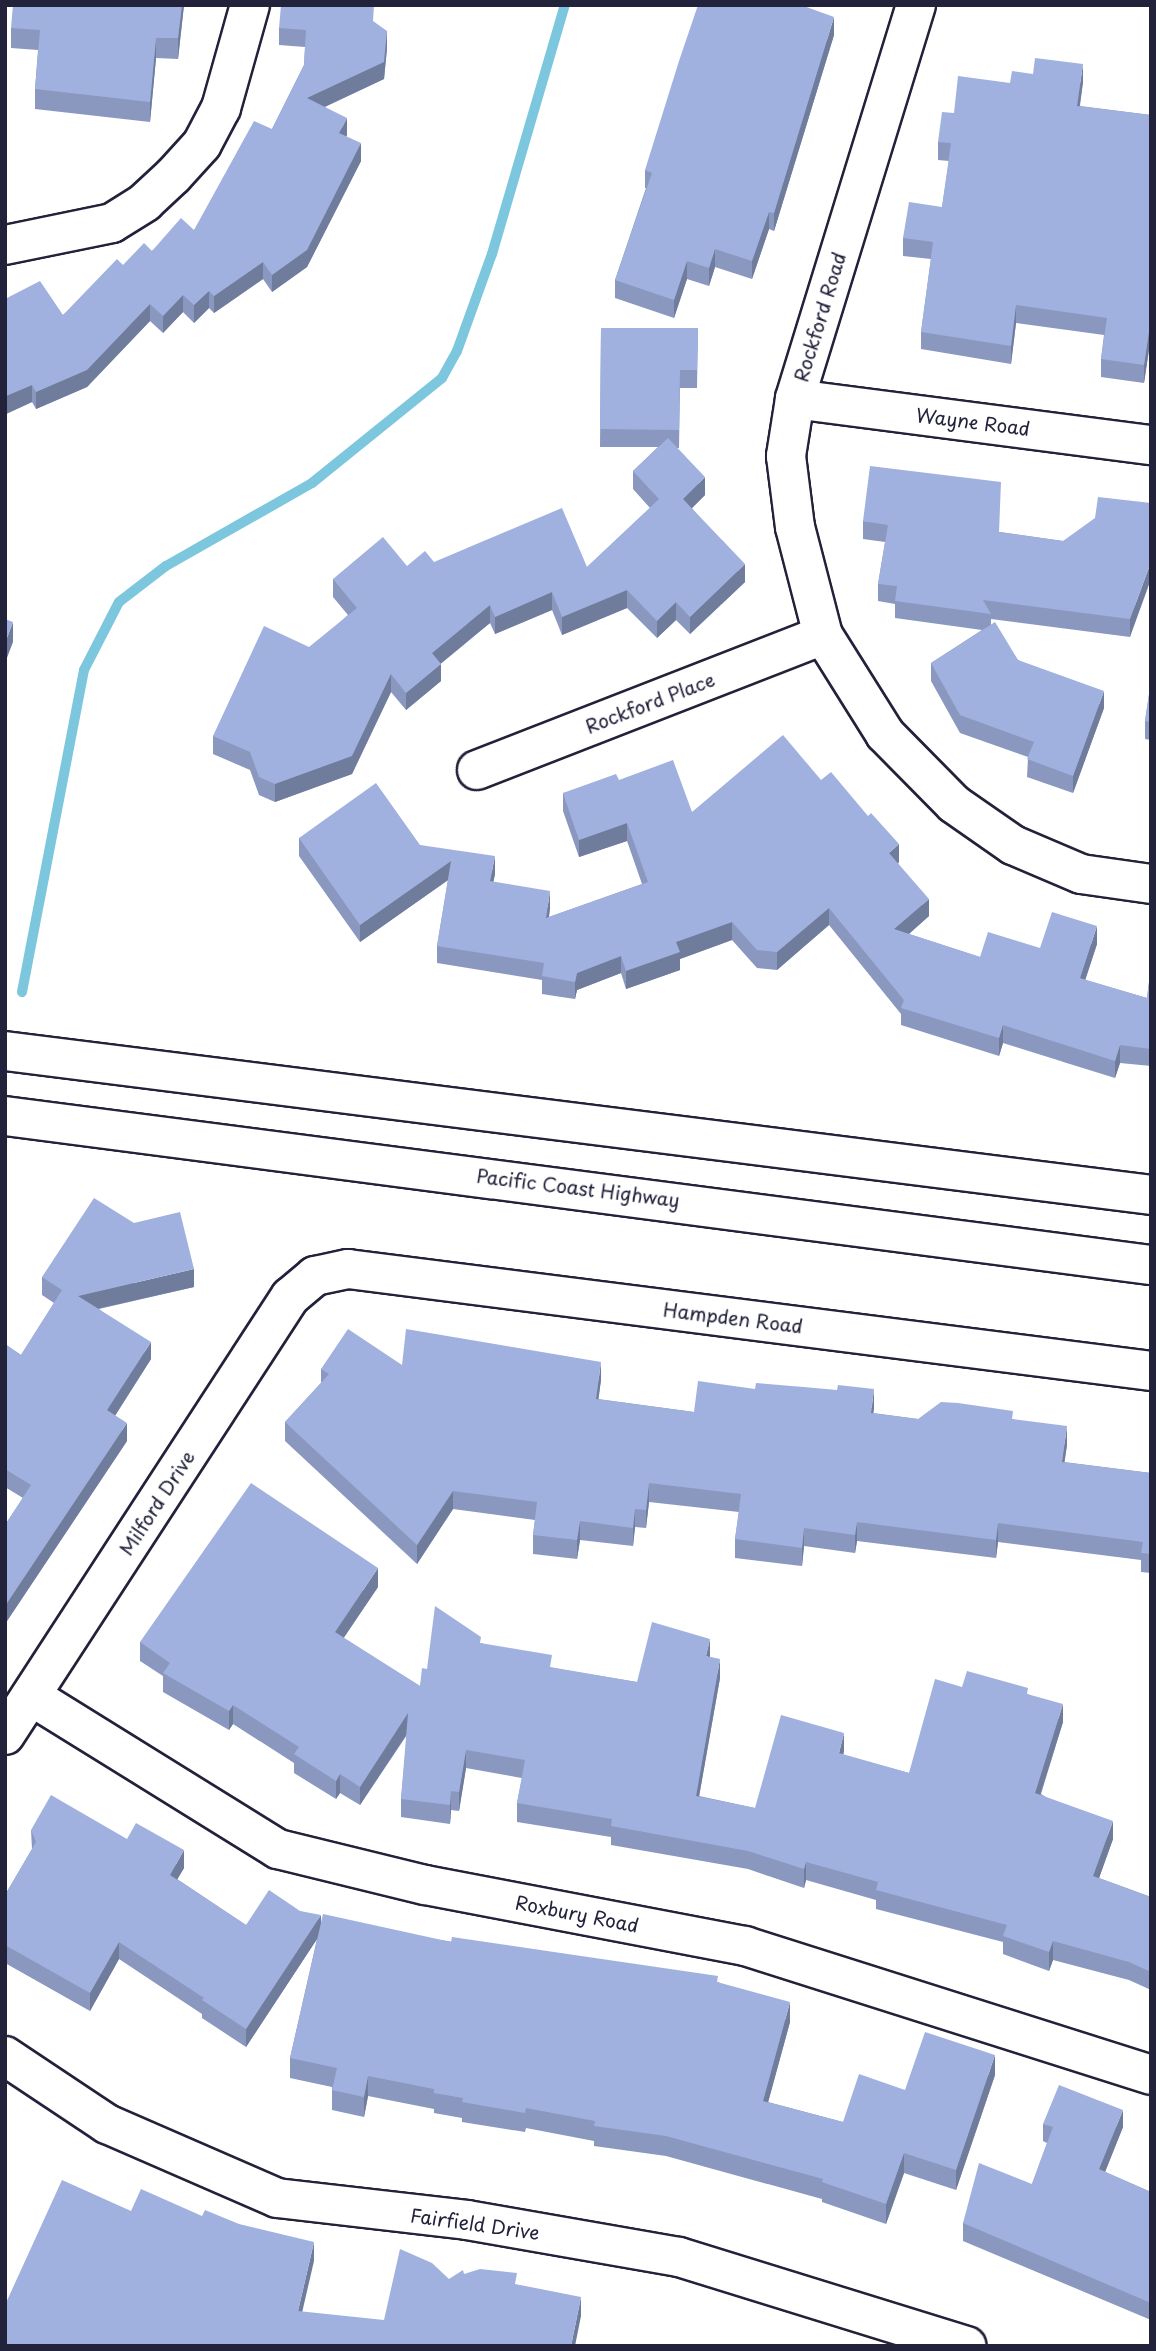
<!DOCTYPE html>
<html>
<head>
<meta charset="utf-8">
<style>
  body { margin:0 }
  #map { position:relative; width:1156px; height:2351px; overflow:hidden; background:#fff; font-family:"Playpen Sans",sans-serif }
  div>[style] { position:absolute }
  [style*='--x'] { left:calc(var(--x)*1px); top:calc(var(--y)*1px); width:calc(var(--w)*1px); rotate:calc(var(--a)*1deg) }
  .stream>* { height:10px; margin:-5px; padding:0 5px; transform-origin:5px; border-radius:5px; background:#7cc7dd }
  .roads { filter:drop-shadow(2px 0 #22223b) drop-shadow(-2px 0 #22223b) drop-shadow(0 2px #22223b) drop-shadow(0 -2px #22223b) }
  .minor>* { height:38px; margin:-19px; padding:0 19px; transform-origin:19px; border-radius:19px; background:#fff }
  .highway>* { height:38px; margin:-19px; padding:0 19px; transform-origin:19px; border-radius:19px; background:#fff }
  .wall>* { inset:0; background:#8a98c0 }
  .shaded-wall>* { inset:0; background:#707c9c }
  .building>* { inset:0; background:#a0b1df }
  span { translate:-50% -50%; white-space:nowrap; text-align:center; line-height:1.15; -webkit-text-stroke:5px #fff; paint-order:stroke }
  .street-label { font-size:19px; color:#22223b }
  .frame { position:absolute; inset:0; border:7px solid #22223b; pointer-events:none }
</style>
</head>
<body>
<div id="map">
  <div class="stream">
    <i style="--x:22;--y:992;--w:328;--a:-79.1"></i>
    <i style="--x:84;--y:670;--w:76;--a:-62.8"></i>
    <i style="--x:119;--y:602;--w:59;--a:-37.5"></i>
    <i style="--x:166;--y:566;--w:168;--a:-29.6"></i>
    <i style="--x:312;--y:483;--w:167;--a:-38.9"></i>
    <i style="--x:442;--y:378;--w:31;--a:-61"></i>
    <i style="--x:457;--y:351;--w:103;--a:-70.2"></i>
    <i style="--x:492;--y:254;--w:259;--a:-73.7"></i>
  </div>
  <div class="roads">
    <div class="minor">
      <i style="--x:916;--y:5;--w:412;--a:107.1"></i>
      <i style="--x:795;--y:399;--w:58;--a:99"></i>
      <i style="--x:786;--y:456;--w:72;--a:82.8"></i>
      <i style="--x:795;--y:527;--w:112;--a:75.5"></i>
      <i style="--x:823;--y:635;--w:117;--a:57.9"></i>
      <i style="--x:885;--y:734;--w:98;--a:45.4"></i>
      <i style="--x:954;--y:804;--w:72;--a:34.8"></i>
      <i style="--x:1013;--y:845;--w:74;--a:23.1"></i>
      <i style="--x:1081;--y:874;--w:71;--a:8.1"></i>
      <i style="--x:5;--y:245;--w:109;--a:-11.6"></i>
      <i style="--x:112;--y:223;--w:39;--a:-32"></i>
      <i style="--x:145;--y:202;--w:38;--a:-43"></i>
      <i style="--x:173;--y:176;--w:43;--a:-47.8"></i>
      <i style="--x:202;--y:144;--w:41;--a:-62.2"></i>
      <i style="--x:221;--y:108;--w:107;--a:-74.3"></i>
      <i style="--x:795;--y:399;--w:359;--a:7.4"></i>
      <i style="--x:477;--y:770;--w:371;--a:-21.3"></i>
      <i style="--x:31;--y:1696;--w:291;--a:31.8"></i>
      <i style="--x:278;--y:1849;--w:151;--a:13.8"></i>
      <i style="--x:425;--y:1885;--w:326;--a:10.8"></i>
      <i style="--x:745;--y:1946;--w:426;--a:17.6"></i>
      <i style="--x:5;--y:1735;--w:523;--a:-56.95"></i>
      <i style="--x:290;--y:1297;--w:33;--a:-40"></i>
      <i style="--x:315;--y:1276;--w:34;--a:-12"></i>
      <i style="--x:348;--y:1269;--w:809;--a:7.24"></i>
      <i style="--x:5;--y:2056;--w:123;--a:33.7"></i>
      <i style="--x:107;--y:2124;--w:185;--a:23.5"></i>
      <i style="--x:277;--y:2198;--w:191;--a:6.6"></i>
      <i style="--x:467;--y:2220;--w:215;--a:9.9"></i>
      <i style="--x:679;--y:2257;--w:301;--a:17.2"></i>
    </div>
    <div class="highway">
      <i style="--x:5;--y:1051;--w:1155;--a:7.16"></i>
      <i style="--x:5;--y:1116;--w:1156;--a:7.41"></i>
    </div>
  </div>
  <div class="wall">
    <i style="clip-path:polygon(184px 5px,178px 59px,156px 58px,150px 122px,35px 109px,35px 89px,38px 50px,11px 48px,11px 28px)"></i>
    <i style="clip-path:polygon(374px 22px,387px 48px,384px 79px,325px 107px,347px 135px,346px 136px,361px 161px,307px 267px,272px 292px,263px 279px,214px 313px,209px 308px,194px 323px,183px 312px,163px 333px,150px 321px,87px 387px,36px 409px,32px 402px,6px 414px,5px 411px,5px 299px,63px 315px,123px 265px,194px 230px,272px 129px,304px 65px,305px 47px,279px 45px,279px 28px)"></i>
    <i style="clip-path:polygon(834px 35px,774px 231px,769px 229px,752px 279px,715px 267px,709px 286px,687px 279px,674px 318px,615px 298px,615px 280px,646px 188px,645px 188px,645px 170px)"></i>
    <i style="clip-path:polygon(1083px 82px,1080px 106px,1151px 115px,1151px 343px,1150px 343px,1144px 383px,1101px 377px,1101px 359px,1104px 335px,1016px 323px,1011px 364px,921px 349px,921px 332px,931px 259px,903px 256px,903px 238px,942px 207px,949px 161px,938px 160px,938px 142px,954px 113px,1010px 83px)"></i>
    <i style="clip-path:polygon(601px 328px,698px 328px,697px 388px,680px 388px,679px 448px,677px 448px,705px 495px,692px 508px,745px 582px,690px 634px,676px 620px,657px 638px,627px 608px,562px 635px,552px 610px,495px 634px,490px 623px,440px 663px,441px 681px,406px 710px,391px 692px,352px 774px,275px 802px,259px 795px,250px 770px,213px 754px,213px 736px,348px 615px,333px 597px,333px 579px,434px 562px,587px 567px,650px 508px,633px 489px,633px 471px,658px 447px,600px 447px)"></i>
    <i style="clip-path:polygon(1151px 503px,1130px 637px,991px 619px,991px 625px,1018px 660px,1104px 708px,1073px 793px,1027px 777px,1028px 757px,960px 733px,931px 681px,931px 663px,982px 630px,895px 618px,895px 604px,878px 601px,878px 584px,885px 542px,863px 539px,863px 521px,1000px 532px,1063px 541px)"></i>
    <i style="clip-path:polygon(1151px 681px,1151px 740px,1145px 739px,1145px 721px)"></i>
    <i style="clip-path:polygon(619px 780px,692px 812px,821px 780px,899px 862px,898px 863px,929px 916px,909px 934px,980px 957px,1040px 948px,1097px 944px,1085px 980px,1147px 998px,1151px 966px,1151px 1066px,1120px 1063px,1115px 1078px,1003px 1043px,999px 1056px,901px 1025px,901px 1014px,829px 925px,777px 970px,757px 968px,732px 940px,680px 959px,680px 970px,626px 989px,621px 973px,577px 990px,575px 999px,542px 994px,542px 980px,437px 963px,437px 946px,448px 880px,360px 942px,299px 856px,299px 838px,420px 845px,495px 874px,493px 882px,550px 908px,549px 917px,642px 884px,627px 841px,579px 857px,563px 811px,563px 793px)"></i>
    <i style="clip-path:polygon(42px 1277px,194px 1287px,99px 1309px,151px 1359px,115px 1416px,127px 1441px,5px 1624px,5px 1525px,23px 1498px,5px 1487px,5px 1344px,21px 1355px,54px 1303px,42px 1295px)"></i>
    <i style="clip-path:polygon(402px 1365px,601px 1380px,598px 1399px,694px 1412px,874px 1408px,873px 1413px,918px 1419px,1013px 1419px,1067px 1445px,1064px 1462px,1151px 1473px,1151px 1573px,1141px 1572px,1141px 1560px,998px 1542px,996px 1558px,857px 1541px,855px 1553px,804px 1546px,802px 1566px,735px 1558px,735px 1539px,739px 1512px,649px 1502px,646px 1528px,635px 1527px,633px 1546px,580px 1540px,577px 1559px,533px 1554px,533px 1535px,535px 1520px,453px 1509px,417px 1564px,285px 1441px,285px 1422px,321px 1383px,321px 1369px)"></i>
    <i style="clip-path:polygon(378px 1587px,343px 1638px,420px 1686px,427px 1669px,481px 1643px,552px 1668px,637px 1682px,710px 1657px,720px 1678px,699px 1796px,755px 1808px,844px 1751px,843px 1755px,909px 1773px,962px 1687px,1028px 1694px,1063px 1722px,1041px 1794px,1113px 1839px,1099px 1878px,1151px 1897px,1151px 1990px,1129px 1980px,1053px 1960px,1049px 1971px,1003px 1954px,1003px 1942px,876px 1909px,876px 1900px,806px 1880px,804px 1888px,748px 1869px,611px 1845px,611px 1837px,517px 1822px,517px 1803px,522px 1778px,466px 1768px,459px 1811px,451px 1810px,450px 1824px,401px 1817px,401px 1799px,407px 1735px,360px 1805px,340px 1793px,336px 1799px,294px 1773px,294px 1763px,233px 1724px,229px 1730px,163px 1692px,163px 1676px,140px 1661px,140px 1642px)"></i>
    <i style="clip-path:polygon(31px 1830px,127px 1839px,184px 1868px,177px 1879px,246px 1925px,300px 1911px,321px 1922px,718px 1982px,790px 2022px,768px 2102px,843px 2122px,905px 2090px,995px 2075px,956px 2190px,904px 2173px,886px 2224px,822px 2202px,822px 2199px,666px 2156px,594px 2146px,594px 2141px,526px 2128px,525px 2132px,462px 2122px,462px 2118px,434px 2113px,434px 2109px,368px 2096px,364px 2117px,332px 2110px,332px 2087px,290px 2078px,290px 2058px,317px 1939px,246px 2047px,202px 2018px,202px 2014px,119px 1959px,90px 2011px,5px 1963px,5px 1895px,32px 1849px)"></i>
    <i style="clip-path:polygon(1043px 2124px,1123px 2127px,1105px 2172px,1151px 2192px,1151px 2320px,963px 2241px,963px 2223px,1032px 2184px,1047px 2143px,1043px 2141px)"></i>
  </div>
  <div class="shaded-wall">
    <i style="clip-path:polygon(182px 5px,184px 5px,178px 59px,178px 38px)"></i>
    <i style="clip-path:polygon(834px 17px,834px 35px,774px 231px,774px 213px)"></i>
    <i style="clip-path:polygon(387px 31px,387px 48px,384px 79px,307px 115px,307px 98px)"></i>
    <i style="clip-path:polygon(156px 38px,156px 58px,150px 122px,150px 102px)"></i>
    <i style="clip-path:polygon(1083px 64px,1083px 82px,1077px 123px,1077px 106px)"></i>
    <i style="clip-path:polygon(347px 118px,347px 135px,339px 150px,339px 133px)"></i>
    <i style="clip-path:polygon(361px 143px,361px 161px,307px 267px,272px 292px,272px 275px)"></i>
    <i style="clip-path:polygon(769px 212px,769px 229px,752px 279px,752px 261px)"></i>
    <i style="clip-path:polygon(715px 249px,715px 267px,709px 286px,709px 268px)"></i>
    <i style="clip-path:polygon(687px 261px,687px 279px,674px 318px,674px 300px)"></i>
    <i style="clip-path:polygon(263px 262px,263px 279px,214px 313px,214px 296px)"></i>
    <i style="clip-path:polygon(209px 291px,209px 308px,194px 323px,194px 305px)"></i>
    <i style="clip-path:polygon(183px 295px,183px 312px,163px 333px,163px 316px)"></i>
    <i style="clip-path:polygon(150px 304px,150px 321px,87px 387px,36px 409px,36px 392px)"></i>
    <i style="clip-path:polygon(1016px 305px,1016px 323px,1011px 364px,1011px 346px)"></i>
    <i style="clip-path:polygon(1150px 325px,1150px 343px,1144px 383px,1144px 365px)"></i>
    <i style="clip-path:polygon(32px 385px,32px 402px,6px 414px,6px 396px)"></i>
    <i style="clip-path:polygon(705px 477px,705px 495px,683px 517px,683px 499px)"></i>
    <i style="clip-path:polygon(1151px 562px,1151px 579px,1130px 637px,1130px 619px)"></i>
    <i style="clip-path:polygon(745px 564px,745px 582px,690px 634px,690px 617px)"></i>
    <i style="clip-path:polygon(627px 590px,627px 608px,562px 635px,562px 617px)"></i>
    <i style="clip-path:polygon(552px 592px,552px 610px,495px 634px,495px 617px)"></i>
    <i style="clip-path:polygon(676px 602px,676px 620px,657px 638px,657px 621px)"></i>
    <i style="clip-path:polygon(490px 605px,490px 623px,432px 671px,432px 653px)"></i>
    <i style="clip-path:polygon(13px 622px,13px 642px,5px 663px,5px 643px)"></i>
    <i style="clip-path:polygon(441px 664px,441px 681px,406px 710px,406px 693px)"></i>
    <i style="clip-path:polygon(391px 674px,391px 692px,352px 774px,275px 802px,275px 784px)"></i>
    <i style="clip-path:polygon(1104px 691px,1104px 708px,1073px 793px,1073px 776px)"></i>
    <i style="clip-path:polygon(627px 823px,627px 841px,579px 857px,579px 840px)"></i>
    <i style="clip-path:polygon(899px 844px,899px 862px,889px 871px,889px 853px)"></i>
    <i style="clip-path:polygon(495px 856px,495px 874px,490px 899px,490px 881px)"></i>
    <i style="clip-path:polygon(451px 861px,451px 878px,360px 942px,360px 925px)"></i>
    <i style="clip-path:polygon(550px 891px,550px 908px,546px 936px,546px 918px)"></i>
    <i style="clip-path:polygon(929px 899px,929px 916px,894px 947px,894px 929px)"></i>
    <i style="clip-path:polygon(829px 908px,829px 925px,777px 970px,777px 952px)"></i>
    <i style="clip-path:polygon(732px 922px,732px 940px,680px 959px,680px 970px,626px 989px,626px 971px,676px 942px)"></i>
    <i style="clip-path:polygon(1097px 926px,1097px 944px,1080px 996px,1080px 978px)"></i>
    <i style="clip-path:polygon(621px 956px,621px 973px,577px 990px,575px 999px,575px 982px,577px 973px)"></i>
    <i style="clip-path:polygon(1003px 1025px,1003px 1043px,999px 1056px,999px 1038px)"></i>
    <i style="clip-path:polygon(1120px 1045px,1120px 1063px,1115px 1078px,1115px 1061px)"></i>
    <i style="clip-path:polygon(194px 1269px,194px 1287px,78px 1313px,78px 1296px)"></i>
    <i style="clip-path:polygon(151px 1342px,151px 1359px,107px 1428px,107px 1410px)"></i>
    <i style="clip-path:polygon(601px 1362px,601px 1380px,596px 1418px,596px 1399px)"></i>
    <i style="clip-path:polygon(874px 1389px,874px 1408px,871px 1431px,871px 1413px)"></i>
    <i style="clip-path:polygon(127px 1423px,127px 1441px,5px 1624px,5px 1606px)"></i>
    <i style="clip-path:polygon(1067px 1426px,1067px 1445px,1062px 1480px,1062px 1462px)"></i>
    <i style="clip-path:polygon(649px 1483px,649px 1502px,646px 1528px,646px 1510px)"></i>
    <i style="clip-path:polygon(453px 1491px,453px 1509px,417px 1564px,417px 1545px)"></i>
    <i style="clip-path:polygon(635px 1509px,635px 1527px,633px 1546px,633px 1528px)"></i>
    <i style="clip-path:polygon(580px 1521px,580px 1540px,577px 1559px,577px 1540px)"></i>
    <i style="clip-path:polygon(857px 1522px,857px 1541px,855px 1553px,855px 1535px)"></i>
    <i style="clip-path:polygon(998px 1523px,998px 1542px,996px 1558px,996px 1540px)"></i>
    <i style="clip-path:polygon(804px 1528px,804px 1546px,802px 1566px,802px 1548px)"></i>
    <i style="clip-path:polygon(378px 1568px,378px 1587px,335px 1651px,335px 1632px)"></i>
    <i style="clip-path:polygon(710px 1639px,710px 1658px,706px 1656px)"></i>
    <i style="clip-path:polygon(720px 1659px,720px 1678px,696px 1814px,696px 1796px)"></i>
    <i style="clip-path:polygon(1063px 1704px,1063px 1722px,1035px 1811px,1035px 1793px)"></i>
    <i style="clip-path:polygon(233px 1705px,233px 1724px,229px 1730px,229px 1711px)"></i>
    <i style="clip-path:polygon(408px 1713px,408px 1732px,360px 1805px,360px 1787px)"></i>
    <i style="clip-path:polygon(844px 1733px,844px 1751px,839px 1772px,839px 1753px)"></i>
    <i style="clip-path:polygon(466px 1750px,466px 1768px,459px 1811px,459px 1792px)"></i>
    <i style="clip-path:polygon(340px 1774px,340px 1793px,336px 1799px,336px 1781px)"></i>
    <i style="clip-path:polygon(451px 1791px,451px 1810px,450px 1824px,450px 1805px)"></i>
    <i style="clip-path:polygon(1113px 1821px,1113px 1839px,1093px 1895px,1093px 1876px)"></i>
    <i style="clip-path:polygon(184px 1850px,184px 1868px,170px 1892px,170px 1875px)"></i>
    <i style="clip-path:polygon(806px 1862px,806px 1880px,804px 1888px,804px 1869px)"></i>
    <i style="clip-path:polygon(321px 1915px,321px 1933px,246px 2047px,246px 2029px)"></i>
    <i style="clip-path:polygon(1053px 1941px,1053px 1960px,1049px 1971px,1049px 1952px)"></i>
    <i style="clip-path:polygon(119px 1942px,119px 1959px,90px 2011px,90px 1993px)"></i>
    <i style="clip-path:polygon(790px 2002px,790px 2022px,763px 2121px,763px 2101px)"></i>
    <i style="clip-path:polygon(995px 2055px,995px 2075px,956px 2190px,956px 2170px)"></i>
    <i style="clip-path:polygon(368px 2076px,368px 2096px,364px 2117px,364px 2097px)"></i>
    <i style="clip-path:polygon(1123px 2110px,1123px 2127px,1099px 2187px,1099px 2169px)"></i>
    <i style="clip-path:polygon(904px 2153px,904px 2173px,886px 2224px,886px 2204px)"></i>
    <i style="clip-path:polygon(314px 2242px,314px 2261px,298px 2330px,298px 2311px)"></i>
    <i style="clip-path:polygon(581px 2297px,581px 2316px,575px 2346px,571px 2346px)"></i>
  </div>
  <div class="building">
    <i style="clip-path:polygon(13px 5px,182px 5px,178px 38px,156px 38px,150px 102px,35px 89px,40px 30px,11px 28px)"></i>
    <i style="clip-path:polygon(281px 5px,374px 5px,373px 21px,387px 31px,384px 62px,307px 98px,347px 118px,339px 133px,361px 143px,307px 250px,272px 275px,263px 262px,214px 296px,209px 291px,194px 305px,183px 295px,163px 316px,150px 304px,87px 370px,36px 392px,32px 385px,6px 396px,5px 394px,5px 299px,40px 281px,63px 315px,117px 259px,123px 265px,144px 243px,152px 251px,181px 218px,194px 230px,254px 121px,272px 129px,304px 65px,306px 30px,279px 28px)"></i>
    <i style="clip-path:polygon(698px 5px,801px 5px,834px 17px,774px 213px,769px 212px,752px 261px,715px 249px,709px 268px,687px 261px,674px 300px,615px 280px,652px 173px,645px 170px,679px 61px)"></i>
    <i style="clip-path:polygon(1035px 58px,1083px 64px,1077px 106px,1151px 115px,1151px 326px,1150px 325px,1144px 365px,1101px 359px,1107px 318px,1016px 305px,1011px 346px,921px 332px,933px 242px,903px 238px,909px 202px,942px 207px,951px 143px,938px 142px,942px 112px,954px 113px,958px 76px,1010px 83px,1012px 71px,1033px 74px)"></i>
    <i style="clip-path:polygon(601px 328px,698px 328px,697px 370px,680px 370px,679px 430px,600px 429px)"></i>
    <i style="clip-path:polygon(668px 438px,705px 477px,683px 499px,745px 564px,690px 617px,676px 602px,657px 621px,627px 590px,562px 617px,552px 592px,495px 617px,490px 605px,432px 653px,441px 664px,406px 693px,391px 674px,352px 756px,275px 784px,259px 777px,250px 752px,213px 736px,264px 626px,309px 647px,357px 608px,333px 579px,383px 537px,407px 566px,425px 551px,434px 562px,562px 508px,587px 567px,659px 499px,633px 471px)"></i>
    <i style="clip-path:polygon(870px 466px,1001px 482px,999px 532px,1063px 541px,1095px 518px,1098px 497px,1151px 503px,1151px 562px,1130px 619px,983px 600px,991px 614px,895px 601px,897px 586px,878px 584px,888px 525px,863px 521px)"></i>
    <i style="clip-path:polygon(5px 619px,13px 622px,5px 643px)"></i>
    <i style="clip-path:polygon(995px 622px,1018px 660px,1104px 691px,1073px 776px,1027px 759px,1034px 742px,960px 715px,931px 663px)"></i>
    <i style="clip-path:polygon(1151px 681px,1151px 722px,1145px 721px)"></i>
    <i style="clip-path:polygon(783px 735px,821px 780px,831px 772px,868px 816px,871px 813px,899px 844px,889px 853px,929px 899px,894px 929px,980px 957px,988px 932px,1040px 948px,1052px 912px,1097px 926px,1080px 978px,1147px 998px,1151px 966px,1151px 1049px,1120px 1045px,1115px 1061px,1003px 1025px,999px 1038px,901px 1008px,904px 1000px,829px 908px,777px 952px,757px 950px,732px 922px,676px 942px,680px 952px,626px 971px,621px 956px,577px 973px,575px 982px,542px 976px,544px 963px,437px 946px,451px 861px,360px 925px,299px 838px,376px 783px,420px 845px,495px 856px,490px 881px,550px 891px,546px 918px,648px 882px,627px 823px,579px 840px,563px 793px,616px 774px,619px 780px,673px 760px,692px 812px)"></i>
    <i style="clip-path:polygon(94px 1198px,134px 1223px,180px 1212px,194px 1269px,78px 1296px,151px 1342px,107px 1410px,127px 1423px,5px 1606px,5px 1525px,31px 1485px,5px 1469px,5px 1344px,21px 1355px,62px 1290px,42px 1277px)"></i>
    <i style="clip-path:polygon(348px 1329px,402px 1365px,406px 1329px,601px 1362px,596px 1399px,694px 1412px,698px 1381px,755px 1389px,756px 1383px,837px 1390px,838px 1385px,874px 1389px,871px 1413px,918px 1419px,941px 1402px,958px 1403px,1013px 1411px,1012px 1419px,1067px 1426px,1062px 1462px,1151px 1473px,1151px 1554px,1141px 1553px,1143px 1542px,998px 1523px,996px 1540px,857px 1522px,855px 1535px,804px 1528px,802px 1548px,735px 1539px,741px 1494px,649px 1483px,646px 1510px,635px 1509px,633px 1528px,580px 1521px,577px 1540px,533px 1535px,537px 1502px,453px 1491px,417px 1545px,285px 1422px,329px 1374px,321px 1369px)"></i>
    <i style="clip-path:polygon(251px 1483px,378px 1568px,335px 1632px,420px 1686px,422px 1668px,427px 1669px,435px 1606px,481px 1637px,480px 1643px,552px 1655px,550px 1667px,637px 1682px,652px 1622px,710px 1639px,706px 1656px,720px 1659px,696px 1796px,755px 1808px,781px 1715px,844px 1733px,839px 1753px,909px 1773px,935px 1679px,962px 1687px,967px 1671px,1028px 1688px,1027px 1694px,1063px 1704px,1035px 1793px,1113px 1821px,1093px 1876px,1151px 1897px,1151px 1972px,1129px 1962px,1053px 1941px,1049px 1952px,1003px 1936px,1007px 1925px,876px 1890px,878px 1882px,806px 1862px,804px 1869px,748px 1851px,611px 1826px,612px 1819px,517px 1803px,525px 1760px,466px 1750px,459px 1792px,451px 1791px,450px 1805px,401px 1799px,408px 1713px,360px 1787px,340px 1774px,336px 1781px,294px 1754px,299px 1747px,233px 1705px,229px 1711px,163px 1673px,170px 1663px,140px 1642px)"></i>
    <i style="clip-path:polygon(51px 1795px,127px 1839px,136px 1823px,184px 1850px,170px 1875px,246px 1925px,269px 1890px,300px 1911px,321px 1915px,246px 2029px,202px 2000px,204px 1998px,119px 1942px,90px 1993px,5px 1945px,5px 1895px,36px 1842px,31px 1830px)"></i>
    <i style="clip-path:polygon(323px 1914px,451px 1942px,452px 1937px,718px 1976px,717px 1982px,790px 2002px,763px 2101px,843px 2122px,859px 2074px,905px 2090px,925px 2032px,995px 2055px,956px 2170px,904px 2153px,886px 2204px,822px 2182px,823px 2179px,666px 2136px,594px 2126px,595px 2121px,526px 2108px,525px 2113px,462px 2102px,463px 2098px,434px 2093px,434px 2089px,368px 2076px,364px 2097px,332px 2090px,337px 2068px,290px 2058px)"></i>
    <i style="clip-path:polygon(1059px 2085px,1123px 2110px,1099px 2169px,1151px 2192px,1151px 2303px,963px 2223px,979px 2163px,1032px 2184px,1053px 2127px,1043px 2124px)"></i>
    <i style="clip-path:polygon(62px 2180px,131px 2211px,141px 2189px,202px 2216px,205px 2210px,239px 2224px,314px 2242px,298px 2311px,384px 2320px,400px 2249px,432px 2263px,449px 2279px,463px 2270px,464px 2274px,480px 2269px,517px 2273px,515px 2284px,581px 2297px,571px 2346px,5px 2346px,5px 2305px)"></i>
  </div>
  <div class="street-label">
    <span style="left:820px;top:317px;rotate:-73deg">Rockford Road</span>
    <span style="left:973px;top:422px;rotate:7deg">Wayne Road</span>
    <span style="left:650px;top:703px;rotate:-21deg">Rockford Place</span>
    <span style="left:578px;top:1188px;rotate:7deg">Pacific Coast Highway</span>
    <span style="left:733px;top:1318px;rotate:7deg">Hampden Road</span>
    <span style="left:157px;top:1503px;rotate:-57deg">Milford Drive</span>
    <span style="left:577px;top:1914px;rotate:11deg">Roxbury Road</span>
    <span style="left:475px;top:2224px;rotate:8deg">Fairfield Drive</span>
  </div>
  <div class="frame"></div>
</div>
</body>
</html>
